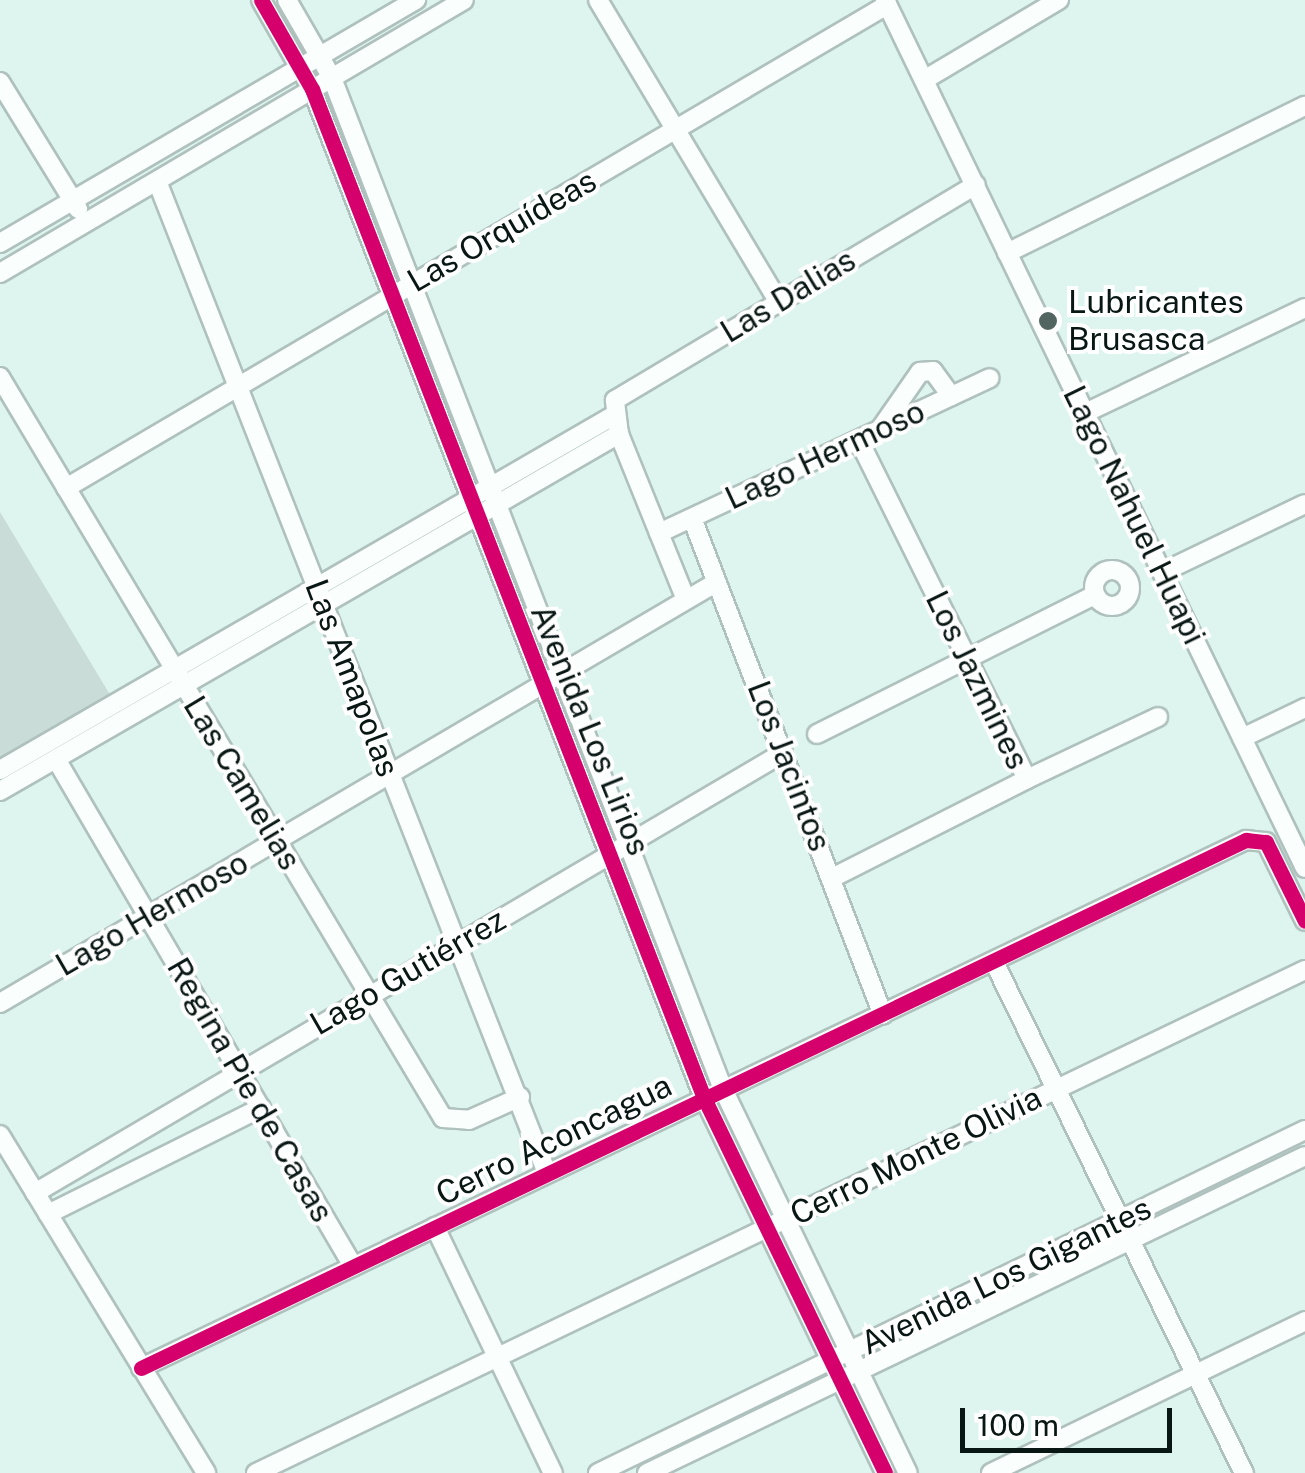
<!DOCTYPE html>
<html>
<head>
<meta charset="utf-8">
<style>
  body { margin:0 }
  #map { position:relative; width:1305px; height:1473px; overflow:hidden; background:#def5ef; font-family:"Public Sans",sans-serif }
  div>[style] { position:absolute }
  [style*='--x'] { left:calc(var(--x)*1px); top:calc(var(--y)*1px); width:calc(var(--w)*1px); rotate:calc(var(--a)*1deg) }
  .shadow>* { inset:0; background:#0003 }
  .building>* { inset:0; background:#cadcd8 }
  .roads { filter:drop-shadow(2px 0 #afc1bd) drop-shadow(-2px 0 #afc1bd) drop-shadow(0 2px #afc1bd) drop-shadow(0 -2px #afc1bd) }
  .minor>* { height:18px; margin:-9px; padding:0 9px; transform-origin:9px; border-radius:9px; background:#fafefd }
  .minor>.ring { margin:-9px; padding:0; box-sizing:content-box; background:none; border:18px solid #fafefd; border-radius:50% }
  .cycleway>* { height:15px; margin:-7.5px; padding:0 7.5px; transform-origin:7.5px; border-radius:7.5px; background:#d6006c }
  .dots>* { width:28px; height:28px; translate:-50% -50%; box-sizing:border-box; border:5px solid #fff; border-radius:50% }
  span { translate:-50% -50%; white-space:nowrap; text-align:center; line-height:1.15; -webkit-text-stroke:8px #fff; paint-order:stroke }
  .street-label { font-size:32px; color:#081714 }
  .poi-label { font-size:32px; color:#081714 }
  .left { translate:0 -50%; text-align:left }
  .scale { position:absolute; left:960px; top:1408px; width:212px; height:45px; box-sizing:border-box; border:5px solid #081714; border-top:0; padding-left:12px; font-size:30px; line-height:35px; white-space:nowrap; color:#081714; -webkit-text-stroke:8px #fff; paint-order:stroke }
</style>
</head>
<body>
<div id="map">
  <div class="shadow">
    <i style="clip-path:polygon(0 517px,118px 713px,0 780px)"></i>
  </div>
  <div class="building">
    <i style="clip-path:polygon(0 512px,112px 698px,0 762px)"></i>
  </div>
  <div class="roads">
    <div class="minor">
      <i style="--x:261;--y:0;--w:103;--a:60.2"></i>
      <i style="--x:312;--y:89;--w:1082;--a:68.77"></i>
      <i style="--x:704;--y:1098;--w:416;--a:64.2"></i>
      <i style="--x:287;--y:0;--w:90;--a:60"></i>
      <i style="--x:332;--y:78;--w:1084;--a:68.86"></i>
      <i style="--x:723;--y:1089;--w:426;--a:64.3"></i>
      <i style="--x:598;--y:0;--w:352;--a:59.1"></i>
      <i style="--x:885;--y:0;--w:964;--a:64.18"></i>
      <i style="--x:924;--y:80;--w:157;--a:-30.7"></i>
      <i style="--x:0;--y:82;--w:149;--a:58.4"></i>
      <i style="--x:157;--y:181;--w:1066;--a:68.54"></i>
      <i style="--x:0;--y:243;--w:482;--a:-30.3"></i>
      <i style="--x:1007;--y:253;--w:332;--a:-26.3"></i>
      <i style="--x:0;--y:273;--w:538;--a:-30.47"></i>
      <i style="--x:0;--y:377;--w:863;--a:59.13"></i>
      <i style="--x:443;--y:1118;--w:26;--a:4"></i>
      <i style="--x:469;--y:1120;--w:56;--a:-24.3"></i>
      <i style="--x:1085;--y:413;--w:244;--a:-25.5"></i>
      <i style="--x:879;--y:431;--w:72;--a:-55.2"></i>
      <i style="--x:920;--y:372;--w:13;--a:-4"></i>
      <i style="--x:933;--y:371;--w:31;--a:54"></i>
      <i style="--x:619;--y:434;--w:176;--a:68"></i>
      <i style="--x:66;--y:488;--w:953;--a:-30.47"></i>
      <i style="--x:692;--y:518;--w:532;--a:68.98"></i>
      <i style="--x:659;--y:533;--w:365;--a:-25.1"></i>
      <i class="ring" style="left:1094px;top:570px;width:18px;height:18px"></i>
      <i style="--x:1163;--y:572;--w:157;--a:-25.6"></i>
      <i style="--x:817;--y:734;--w:311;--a:-26.6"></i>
      <i style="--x:1242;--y:738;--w:70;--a:-25.5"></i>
      <i style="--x:56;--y:759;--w:588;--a:59.64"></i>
      <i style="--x:0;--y:770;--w:708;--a:-30.01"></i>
      <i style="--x:1027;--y:779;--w:145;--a:-25.3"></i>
      <i style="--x:0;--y:791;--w:715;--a:-29.97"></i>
      <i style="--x:619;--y:434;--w:34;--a:-97"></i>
      <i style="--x:615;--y:400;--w:420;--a:-30.8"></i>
      <i style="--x:832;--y:878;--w:219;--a:-26.9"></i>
      <i style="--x:1027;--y:779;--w:378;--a:-116.4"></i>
      <i style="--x:994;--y:962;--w:569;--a:63.93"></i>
      <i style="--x:0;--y:1003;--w:831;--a:-30.42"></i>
      <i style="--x:0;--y:1135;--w:396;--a:58.6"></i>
      <i style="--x:35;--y:1193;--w:868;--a:-30.47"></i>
      <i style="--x:48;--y:1214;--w:238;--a:-26.5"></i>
      <i style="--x:435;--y:1227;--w:273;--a:64.4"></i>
      <i style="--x:141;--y:1368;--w:1225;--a:-25.54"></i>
      <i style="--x:1246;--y:840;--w:20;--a:6"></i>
      <i style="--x:1266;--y:842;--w:88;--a:63.7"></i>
      <i style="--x:256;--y:1473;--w:1163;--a:-25.62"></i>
      <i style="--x:598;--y:1473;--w:786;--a:-25.88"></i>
      <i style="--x:647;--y:1473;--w:730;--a:-25.72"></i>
      <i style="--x:991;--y:1473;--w:349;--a:-25.8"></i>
    </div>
  </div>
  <div class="cycleway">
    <i style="--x:261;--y:0;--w:103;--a:60.2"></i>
    <i style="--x:312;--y:89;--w:1082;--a:68.77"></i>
    <i style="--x:704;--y:1098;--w:416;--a:64.2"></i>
    <i style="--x:141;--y:1368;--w:1225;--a:-25.54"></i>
    <i style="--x:1246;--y:840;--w:20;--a:6"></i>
    <i style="--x:1266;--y:842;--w:88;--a:63.7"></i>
  </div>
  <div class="dots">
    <i style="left:1048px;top:321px;background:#536561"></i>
  </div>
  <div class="street-label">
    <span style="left:502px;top:231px;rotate:-30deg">Las Orquídeas</span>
    <span style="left:788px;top:296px;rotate:-31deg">Las Dalias</span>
    <span style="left:825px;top:455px;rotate:-25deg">Lago Hermoso</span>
    <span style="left:1134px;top:515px;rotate:64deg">Lago Nahuel Huapi</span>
    <span style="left:352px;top:678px;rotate:69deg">Las Amapolas</span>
    <span style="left:977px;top:680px;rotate:64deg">Los Jazmines</span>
    <span style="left:590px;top:730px;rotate:68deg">Avenida Los Lirios</span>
    <span style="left:789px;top:766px;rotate:69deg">Los Jacintos</span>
    <span style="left:242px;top:783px;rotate:59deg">Las Camelias</span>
    <span style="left:152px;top:914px;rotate:-30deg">Lago Hermoso</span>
    <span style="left:408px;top:972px;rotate:-30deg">Lago Gutiérrez</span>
    <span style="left:250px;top:1090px;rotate:60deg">Regina Pie de Casas</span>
    <span style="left:554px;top:1140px;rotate:-26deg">Cerro Aconcagua</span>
    <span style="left:916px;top:1156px;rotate:-26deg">Cerro Monte Olivia</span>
    <span style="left:1006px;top:1276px;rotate:-26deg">Avenida Los Gigantes</span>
  </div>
  <div class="poi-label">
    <span class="left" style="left:1068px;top:321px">Lubricantes<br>Brusasca</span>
  </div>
  <div class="scale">100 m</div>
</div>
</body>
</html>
